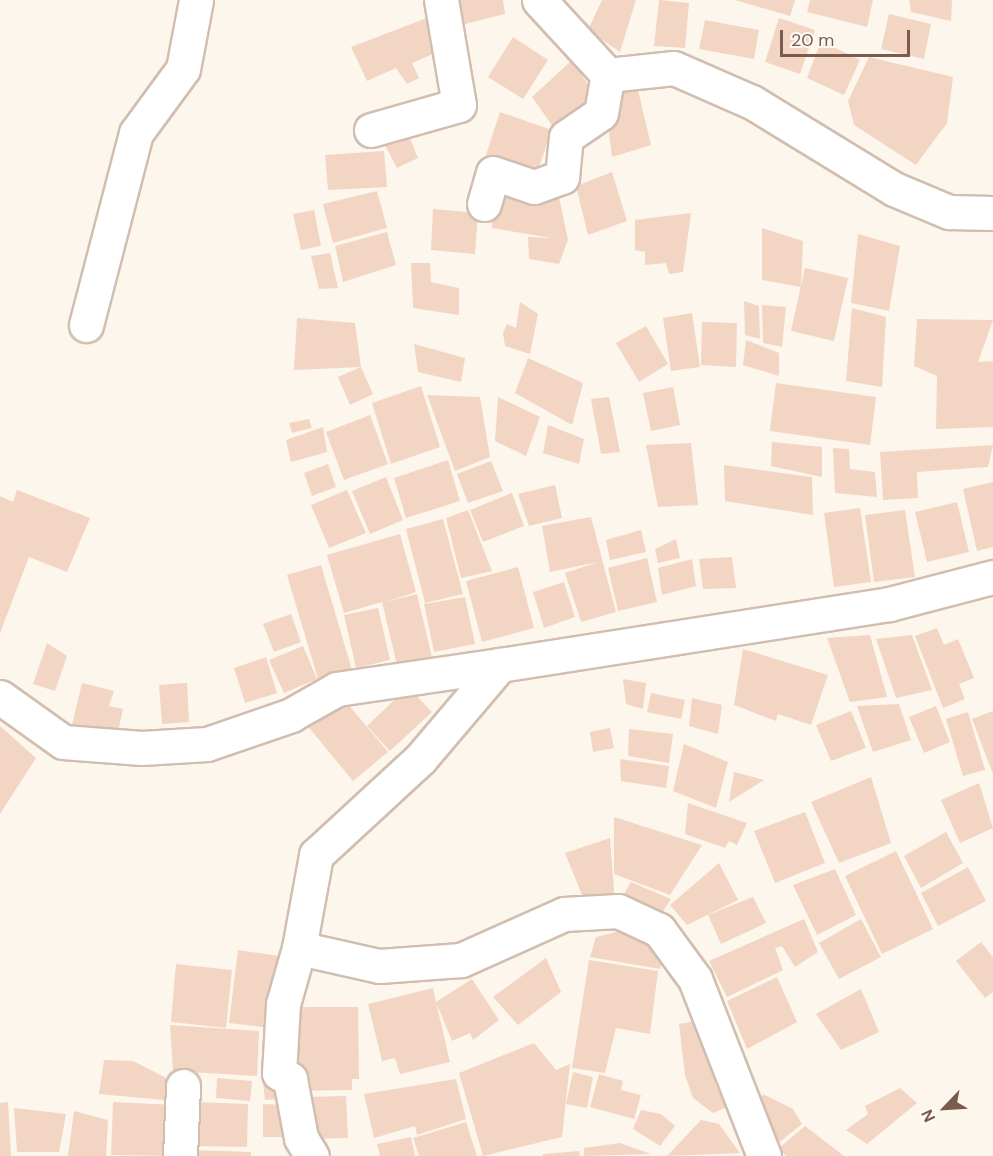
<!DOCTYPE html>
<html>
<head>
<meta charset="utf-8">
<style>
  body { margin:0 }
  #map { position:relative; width:993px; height:1156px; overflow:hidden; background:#fdf6ec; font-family:"DM Sans",sans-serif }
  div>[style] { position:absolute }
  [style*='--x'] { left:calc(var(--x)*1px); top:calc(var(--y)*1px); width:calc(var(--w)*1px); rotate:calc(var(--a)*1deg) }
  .building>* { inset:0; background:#f3d5c3 }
  .roads { filter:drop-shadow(2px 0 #d1beb0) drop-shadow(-2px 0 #d1beb0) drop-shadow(0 2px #d1beb0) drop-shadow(0 -2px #d1beb0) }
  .street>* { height:33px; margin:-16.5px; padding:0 16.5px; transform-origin:16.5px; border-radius:16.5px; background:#fff }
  span { translate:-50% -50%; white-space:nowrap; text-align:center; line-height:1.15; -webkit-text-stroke:4.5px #fffaf3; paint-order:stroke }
  .north { position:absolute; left:915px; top:1078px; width:60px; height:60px; -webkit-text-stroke:4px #fffaf3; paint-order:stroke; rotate:245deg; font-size:16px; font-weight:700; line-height:24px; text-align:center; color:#7a5c4d }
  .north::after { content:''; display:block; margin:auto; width:21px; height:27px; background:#7a5c4d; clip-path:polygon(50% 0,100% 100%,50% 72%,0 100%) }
  .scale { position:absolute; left:780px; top:30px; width:130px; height:27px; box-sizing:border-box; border:3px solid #7a5c4d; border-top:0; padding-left:8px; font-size:18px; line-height:21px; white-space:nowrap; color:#7a5c4d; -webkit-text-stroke:4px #fffaf3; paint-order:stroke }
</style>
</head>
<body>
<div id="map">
  <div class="building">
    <i style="clip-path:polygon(448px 0,503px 0,505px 14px,453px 27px)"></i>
    <i style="clip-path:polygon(602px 0,636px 0,620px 52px,588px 30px)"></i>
    <i style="clip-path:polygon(659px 0,689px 3px,685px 48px,654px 46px)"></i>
    <i style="clip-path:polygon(735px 0,795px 0,790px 16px)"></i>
    <i style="clip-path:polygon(810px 0,873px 0,867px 27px,807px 12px)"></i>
    <i style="clip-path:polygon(909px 0,952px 0,951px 21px,911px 12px)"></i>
    <i style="clip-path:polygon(889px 14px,931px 24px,924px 59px,881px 49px)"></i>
    <i style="clip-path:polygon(432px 16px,444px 49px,412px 63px,419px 78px,407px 84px,396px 68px,367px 81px,351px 47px)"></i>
    <i style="clip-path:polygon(779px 18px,815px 30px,800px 74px,765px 62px)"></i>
    <i style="clip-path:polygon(705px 20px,759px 30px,754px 59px,699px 49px)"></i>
    <i style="clip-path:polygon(513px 37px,548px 60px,523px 99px,488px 77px)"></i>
    <i style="clip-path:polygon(821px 41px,860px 60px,844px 95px,807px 78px)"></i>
    <i style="clip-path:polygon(869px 57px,953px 77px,947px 123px,916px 165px,854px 125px,848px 101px)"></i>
    <i style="clip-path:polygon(572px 60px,594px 94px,556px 131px,532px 97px)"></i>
    <i style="clip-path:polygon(637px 86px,651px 145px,612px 157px,605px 99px)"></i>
    <i style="clip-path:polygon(500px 112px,552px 130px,535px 178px,484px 161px)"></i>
    <i style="clip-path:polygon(388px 129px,394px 144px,410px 138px,418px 158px,397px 168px,379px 134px)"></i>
    <i style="clip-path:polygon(384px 151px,387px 187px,328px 190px,325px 155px)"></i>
    <i style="clip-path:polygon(612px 172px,627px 221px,588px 235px,576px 186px)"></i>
    <i style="clip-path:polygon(377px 191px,387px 228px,333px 243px,323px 204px)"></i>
    <i style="clip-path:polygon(558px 192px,568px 240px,559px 264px,529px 259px,528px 237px,552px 238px,492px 228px,493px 193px)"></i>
    <i style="clip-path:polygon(433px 209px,478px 213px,475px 254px,431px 250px)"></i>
    <i style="clip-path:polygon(314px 210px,321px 246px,301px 250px,293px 214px)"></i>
    <i style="clip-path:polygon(691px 213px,683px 272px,669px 274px,666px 263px,645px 265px,645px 252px,635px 250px,635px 220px)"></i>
    <i style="clip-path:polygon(762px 228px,803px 241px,801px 287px,762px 280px)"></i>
    <i style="clip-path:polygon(387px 232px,396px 265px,343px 282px,335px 246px)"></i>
    <i style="clip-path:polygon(858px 234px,900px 246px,889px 311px,851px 303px)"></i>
    <i style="clip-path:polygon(330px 253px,338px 288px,319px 289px,311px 256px)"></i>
    <i style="clip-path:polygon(411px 263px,430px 263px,431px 282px,459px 288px,459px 315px,413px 308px)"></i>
    <i style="clip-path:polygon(805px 268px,848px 278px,834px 341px,791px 331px)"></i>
    <i style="clip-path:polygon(744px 301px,759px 306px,760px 339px,745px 335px)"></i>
    <i style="clip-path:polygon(520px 302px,538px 314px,530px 354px,505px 346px,503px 333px,507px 324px,516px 328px)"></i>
    <i style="clip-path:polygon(762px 305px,786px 307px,782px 347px,763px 343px)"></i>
    <i style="clip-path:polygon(852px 308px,886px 317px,882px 387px,846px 381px)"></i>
    <i style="clip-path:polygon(692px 313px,700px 367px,671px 371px,663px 318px)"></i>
    <i style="clip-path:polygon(297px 318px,355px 323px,361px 367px,294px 370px)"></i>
    <i style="clip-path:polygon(917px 319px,993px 320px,978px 362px,993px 361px,993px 427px,936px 429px,937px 376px,914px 366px)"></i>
    <i style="clip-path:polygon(702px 322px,737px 323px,736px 367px,701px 365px)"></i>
    <i style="clip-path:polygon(646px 326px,668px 364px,639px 382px,616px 343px)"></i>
    <i style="clip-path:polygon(746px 340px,779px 353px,779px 376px,743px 365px)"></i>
    <i style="clip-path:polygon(414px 344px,465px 358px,461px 382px,418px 372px)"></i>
    <i style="clip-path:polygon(528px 358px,583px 383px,572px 425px,515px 393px)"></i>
    <i style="clip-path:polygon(361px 367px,373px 394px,350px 405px,338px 377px)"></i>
    <i style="clip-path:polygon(776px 383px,876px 397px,870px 445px,770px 431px)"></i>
    <i style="clip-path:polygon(421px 386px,440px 447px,391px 464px,372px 403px)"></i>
    <i style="clip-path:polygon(673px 387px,680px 425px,651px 431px,643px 393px)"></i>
    <i style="clip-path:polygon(427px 395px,480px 397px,490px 457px,455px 471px)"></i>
    <i style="clip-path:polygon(498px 397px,540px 417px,526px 456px,495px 441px)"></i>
    <i style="clip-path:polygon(609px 397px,620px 452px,601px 454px,591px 399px)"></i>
    <i style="clip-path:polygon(370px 415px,388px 464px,344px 480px,326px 432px)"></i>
    <i style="clip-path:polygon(309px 419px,312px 428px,292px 433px,289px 423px)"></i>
    <i style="clip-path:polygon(548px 425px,584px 439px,579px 464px,543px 453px)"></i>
    <i style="clip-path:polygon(323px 427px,327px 452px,291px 462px,286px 440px)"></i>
    <i style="clip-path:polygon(772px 442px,822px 447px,822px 477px,771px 466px)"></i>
    <i style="clip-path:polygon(691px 443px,698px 505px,658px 507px,646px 445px)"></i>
    <i style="clip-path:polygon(993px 445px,988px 467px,917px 472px,918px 498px,883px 500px,880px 452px)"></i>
    <i style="clip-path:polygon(833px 448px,849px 449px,850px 469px,875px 472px,877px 497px,835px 493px)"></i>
    <i style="clip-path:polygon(448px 460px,460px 501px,406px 518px,394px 478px)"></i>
    <i style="clip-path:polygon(491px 461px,503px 491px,468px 503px,457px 474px)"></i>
    <i style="clip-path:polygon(328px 464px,336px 487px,312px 496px,304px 473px)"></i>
    <i style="clip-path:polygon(724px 465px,812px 477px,813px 515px,725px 501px)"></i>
    <i style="clip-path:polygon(386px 477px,403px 520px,370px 534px,352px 491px)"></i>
    <i style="clip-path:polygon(993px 482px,993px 547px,977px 551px,963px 489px)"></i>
    <i style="clip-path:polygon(555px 485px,562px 518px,529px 526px,518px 494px)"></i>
    <i style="clip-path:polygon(17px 490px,90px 518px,67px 572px,29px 557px,0 633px,0 496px,13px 502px)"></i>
    <i style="clip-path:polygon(347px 490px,366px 533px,329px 548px,311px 505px)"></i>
    <i style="clip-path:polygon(512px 493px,524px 526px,483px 542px,470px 510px)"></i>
    <i style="clip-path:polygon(957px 502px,969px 552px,927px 562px,915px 512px)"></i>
    <i style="clip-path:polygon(860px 508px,871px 582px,834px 587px,824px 513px)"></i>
    <i style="clip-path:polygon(468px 510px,492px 571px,461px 578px,446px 518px)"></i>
    <i style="clip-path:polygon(905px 510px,915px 577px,874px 582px,865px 515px)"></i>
    <i style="clip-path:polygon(591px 517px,616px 612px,581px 622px,565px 573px,598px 562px,550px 572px,542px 526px)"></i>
    <i style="clip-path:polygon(443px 519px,463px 594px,425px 603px,406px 529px)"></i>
    <i style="clip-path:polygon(641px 530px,646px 552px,610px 560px,606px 540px)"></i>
    <i style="clip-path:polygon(400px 534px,416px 592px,385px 602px,417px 594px,432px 657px,397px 665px,382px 602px,344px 613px,327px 555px)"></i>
    <i style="clip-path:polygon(676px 539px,680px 558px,658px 563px,655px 549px)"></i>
    <i style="clip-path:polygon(732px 557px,736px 588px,703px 589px,699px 559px)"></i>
    <i style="clip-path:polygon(647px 558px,657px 602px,618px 611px,608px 568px)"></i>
    <i style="clip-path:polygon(692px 559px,696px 586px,662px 595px,658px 568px)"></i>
    <i style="clip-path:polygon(321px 565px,352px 670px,318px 679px,287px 575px)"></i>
    <i style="clip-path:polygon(518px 567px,534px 628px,482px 642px,466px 581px)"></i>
    <i style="clip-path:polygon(564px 582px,575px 617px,544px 628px,533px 592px)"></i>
    <i style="clip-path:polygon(465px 597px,475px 644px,434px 652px,424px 604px)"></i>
    <i style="clip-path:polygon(378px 608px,390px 660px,356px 668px,344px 615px)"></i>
    <i style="clip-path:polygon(291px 614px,301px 642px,274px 652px,263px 624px)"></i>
    <i style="clip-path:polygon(937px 628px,944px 645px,958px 639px,974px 678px,959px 684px,965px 699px,943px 708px,915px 636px)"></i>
    <i style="clip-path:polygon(870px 635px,887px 697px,850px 702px,827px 638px)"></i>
    <i style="clip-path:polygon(912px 635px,932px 690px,896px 698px,876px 639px)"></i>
    <i style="clip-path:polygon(47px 643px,67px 656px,55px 691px,33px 684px)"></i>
    <i style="clip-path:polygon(303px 646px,317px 679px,284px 693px,269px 660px)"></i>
    <i style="clip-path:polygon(743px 649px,828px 675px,811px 725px,778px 714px,776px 721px,734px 705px)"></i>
    <i style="clip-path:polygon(266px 657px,277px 693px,245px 703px,234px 668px)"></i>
    <i style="clip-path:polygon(623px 679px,646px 683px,643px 709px,626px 704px)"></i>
    <i style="clip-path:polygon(82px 683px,114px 691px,109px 706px,123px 709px,116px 741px,71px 729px)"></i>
    <i style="clip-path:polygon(187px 683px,189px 722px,162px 724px,159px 685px)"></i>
    <i style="clip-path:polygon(408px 687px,432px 712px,390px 751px,367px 726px)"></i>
    <i style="clip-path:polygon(651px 693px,685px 700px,681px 719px,647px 712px)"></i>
    <i style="clip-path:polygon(342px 697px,388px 752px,353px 781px,301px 718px)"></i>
    <i style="clip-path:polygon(692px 698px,722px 705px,718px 734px,689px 726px)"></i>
    <i style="clip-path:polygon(899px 704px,911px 740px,873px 752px,857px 706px)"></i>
    <i style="clip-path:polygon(936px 706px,950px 742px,924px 753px,909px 717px)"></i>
    <i style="clip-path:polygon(851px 711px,866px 748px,831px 761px,816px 725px)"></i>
    <i style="clip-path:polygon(993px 711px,993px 774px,972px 719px)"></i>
    <i style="clip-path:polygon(968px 712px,985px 770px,963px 776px,946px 719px)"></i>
    <i style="clip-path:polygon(0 726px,36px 758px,0 814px)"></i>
    <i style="clip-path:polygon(610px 728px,614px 748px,593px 752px,590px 732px)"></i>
    <i style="clip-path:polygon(629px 729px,673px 734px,669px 763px,628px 756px)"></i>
    <i style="clip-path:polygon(684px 744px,728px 762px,716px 808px,673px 791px)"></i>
    <i style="clip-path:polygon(620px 759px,669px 766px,666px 788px,621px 781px)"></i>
    <i style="clip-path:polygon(734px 772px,764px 780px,729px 802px)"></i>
    <i style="clip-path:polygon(871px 777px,891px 843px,839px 863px,811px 802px)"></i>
    <i style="clip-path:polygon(979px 783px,993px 828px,960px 843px,941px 800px)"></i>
    <i style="clip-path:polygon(688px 803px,747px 823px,737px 845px,729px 841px,725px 848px,685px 834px)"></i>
    <i style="clip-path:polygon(805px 812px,825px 863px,775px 883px,754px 831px)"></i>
    <i style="clip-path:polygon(614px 817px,702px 845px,670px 895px,614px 874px)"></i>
    <i style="clip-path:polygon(946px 832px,963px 863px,921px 888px,904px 856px)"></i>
    <i style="clip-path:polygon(610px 838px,615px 903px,588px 910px,565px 853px)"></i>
    <i style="clip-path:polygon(896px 851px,933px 929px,882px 954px,845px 876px)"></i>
    <i style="clip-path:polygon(719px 863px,738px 900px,687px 925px,670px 905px)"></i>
    <i style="clip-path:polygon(968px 867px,986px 901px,938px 926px,921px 893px)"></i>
    <i style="clip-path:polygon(835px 869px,856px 915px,817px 935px,793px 885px)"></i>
    <i style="clip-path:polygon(631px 882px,671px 899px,656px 922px,618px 904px)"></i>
    <i style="clip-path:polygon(753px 897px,766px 923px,721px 944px,708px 915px)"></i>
    <i style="clip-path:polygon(804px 919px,818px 952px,795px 967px,782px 946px,775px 948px,783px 970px,727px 997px,709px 961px)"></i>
    <i style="clip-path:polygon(861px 919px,881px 957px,839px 979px,819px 943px)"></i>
    <i style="clip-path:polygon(624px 930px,664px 951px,660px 969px,590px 957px,596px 937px)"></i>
    <i style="clip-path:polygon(981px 942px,993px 957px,993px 992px,985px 998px,956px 961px)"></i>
    <i style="clip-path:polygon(238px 950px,279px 956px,270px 1028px,229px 1023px)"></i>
    <i style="clip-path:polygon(546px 958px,561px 992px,518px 1025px,493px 997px)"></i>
    <i style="clip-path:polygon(589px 960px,658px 971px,650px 1034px,616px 1028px,605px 1073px,572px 1068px)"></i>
    <i style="clip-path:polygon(176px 964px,232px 970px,226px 1028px,171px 1022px)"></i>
    <i style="clip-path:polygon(777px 977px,797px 1022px,747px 1049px,727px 1001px)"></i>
    <i style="clip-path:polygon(472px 979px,499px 1020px,473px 1040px,470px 1033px,452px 1041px,436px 1002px,450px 1062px,400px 1074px,395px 1058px,382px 1061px,368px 1004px,433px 988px,436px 1002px)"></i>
    <i style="clip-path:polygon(861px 989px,879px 1032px,841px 1050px,816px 1014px)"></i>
    <i style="clip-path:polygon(293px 1007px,358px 1007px,359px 1079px,352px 1079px,352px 1090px,294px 1091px)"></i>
    <i style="clip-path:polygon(702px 1020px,716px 1086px,727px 1107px,713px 1113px,693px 1098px,685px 1075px,679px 1024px)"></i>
    <i style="clip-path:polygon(170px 1025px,259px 1031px,257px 1076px,173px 1071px)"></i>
    <i style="clip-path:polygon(534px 1043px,556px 1070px,570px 1064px,562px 1137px,483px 1156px,459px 1073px)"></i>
    <i style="clip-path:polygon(104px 1060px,133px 1061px,174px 1082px,175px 1101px,99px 1094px)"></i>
    <i style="clip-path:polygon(573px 1072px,593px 1077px,587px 1108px,566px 1104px)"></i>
    <i style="clip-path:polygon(599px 1074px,623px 1081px,621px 1090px,641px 1095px,634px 1119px,590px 1107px)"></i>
    <i style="clip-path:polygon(217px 1078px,252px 1081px,250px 1101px,216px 1098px)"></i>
    <i style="clip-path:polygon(456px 1079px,466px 1119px,417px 1135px,415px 1126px,374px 1138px,364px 1094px)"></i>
    <i style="clip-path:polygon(290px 1080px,291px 1098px,265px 1100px,263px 1083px)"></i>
    <i style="clip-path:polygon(900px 1088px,917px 1103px,867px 1144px,846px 1130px,868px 1114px,865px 1106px)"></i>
    <i style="clip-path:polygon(763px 1094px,793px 1109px,802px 1124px,780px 1142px,757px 1109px)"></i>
    <i style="clip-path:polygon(346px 1096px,348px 1138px,305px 1139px,303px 1097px)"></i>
    <i style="clip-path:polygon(8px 1102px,11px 1156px,0 1156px,0 1103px)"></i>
    <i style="clip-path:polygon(113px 1102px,175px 1105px,175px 1156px,111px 1155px)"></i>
    <i style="clip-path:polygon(193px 1102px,248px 1104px,247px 1147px,192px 1146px)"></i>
    <i style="clip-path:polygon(263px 1104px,286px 1105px,285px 1137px,263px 1137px)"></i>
    <i style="clip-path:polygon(14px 1108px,66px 1114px,59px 1152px,17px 1152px)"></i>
    <i style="clip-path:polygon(641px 1110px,661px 1114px,675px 1126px,660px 1146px,633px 1129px)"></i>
    <i style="clip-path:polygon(74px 1111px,108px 1120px,106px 1156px,68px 1156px)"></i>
    <i style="clip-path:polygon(701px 1120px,719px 1124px,740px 1153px,667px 1156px)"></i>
    <i style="clip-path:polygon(466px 1122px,477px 1156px,419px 1156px,413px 1138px)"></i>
    <i style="clip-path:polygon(805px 1126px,844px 1156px,786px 1156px,779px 1148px)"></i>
    <i style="clip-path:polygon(411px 1137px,415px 1156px,380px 1156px,377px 1144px)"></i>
    <i style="clip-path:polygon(620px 1143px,651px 1154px,584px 1156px,584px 1148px)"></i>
    <i style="clip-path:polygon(193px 1150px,251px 1152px,251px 1156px,193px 1156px)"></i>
    <i style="clip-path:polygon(579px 1151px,580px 1156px,543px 1156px,543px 1154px)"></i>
  </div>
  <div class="roads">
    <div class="street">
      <i style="--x:539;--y:0;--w:102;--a:47.4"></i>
      <i style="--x:608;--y:75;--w:66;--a:-6.1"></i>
      <i style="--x:674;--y:68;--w:85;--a:23.6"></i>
      <i style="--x:752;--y:102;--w:167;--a:31.5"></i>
      <i style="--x:894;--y:189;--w:60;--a:22.7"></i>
      <i style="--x:949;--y:212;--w:44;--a:1.3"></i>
      <i style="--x:371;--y:130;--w:91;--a:-15.9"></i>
      <i style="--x:459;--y:105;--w:107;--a:-99.7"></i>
      <i style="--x:484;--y:204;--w:32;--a:-74"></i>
      <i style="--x:493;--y:173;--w:43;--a:18.9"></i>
      <i style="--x:534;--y:187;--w:30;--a:-20"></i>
      <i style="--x:562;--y:177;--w:40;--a:-84.3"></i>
      <i style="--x:566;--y:137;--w:42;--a:-34.4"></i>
      <i style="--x:601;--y:113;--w:39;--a:-80"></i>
      <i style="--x:86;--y:325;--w:198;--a:-75.4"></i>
      <i style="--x:136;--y:133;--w:79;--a:-53.7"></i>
      <i style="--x:183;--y:69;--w:70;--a:-79.3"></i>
      <i style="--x:0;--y:697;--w:77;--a:35.5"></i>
      <i style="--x:63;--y:742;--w:79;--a:4.3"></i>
      <i style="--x:142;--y:748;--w:65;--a:-3.5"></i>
      <i style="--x:207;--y:744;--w:89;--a:-19"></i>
      <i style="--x:291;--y:715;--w:53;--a:-29.5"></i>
      <i style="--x:337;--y:689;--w:165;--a:-8.4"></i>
      <i style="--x:299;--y:948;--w:58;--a:105.9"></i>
      <i style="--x:283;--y:1004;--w:69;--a:93.3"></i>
      <i style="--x:279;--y:1073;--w:13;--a:29"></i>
      <i style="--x:290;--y:1079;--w:60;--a:79.4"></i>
      <i style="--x:301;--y:1138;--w:21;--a:59"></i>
      <i style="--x:180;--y:1156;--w:70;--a:-87.5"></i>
      <i style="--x:764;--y:1156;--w:190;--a:-111.3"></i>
      <i style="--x:695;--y:979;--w:61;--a:-126.3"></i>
      <i style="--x:659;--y:930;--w:45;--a:-155.1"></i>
      <i style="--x:618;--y:911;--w:54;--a:176.8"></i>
      <i style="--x:564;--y:914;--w:113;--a:155.9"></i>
      <i style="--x:461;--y:960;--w:82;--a:175.8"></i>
      <i style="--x:379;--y:966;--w:82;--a:-167.3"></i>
      <i style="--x:299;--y:948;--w:95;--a:-79.6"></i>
      <i style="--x:316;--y:855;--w:143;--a:-42.7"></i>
      <i style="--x:421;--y:758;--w:122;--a:-49.7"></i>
      <i style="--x:500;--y:665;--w:394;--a:-8.9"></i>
      <i style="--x:889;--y:604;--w:107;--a:-14.6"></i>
    </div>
  </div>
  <div class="north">N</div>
  <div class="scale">20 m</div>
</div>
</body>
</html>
